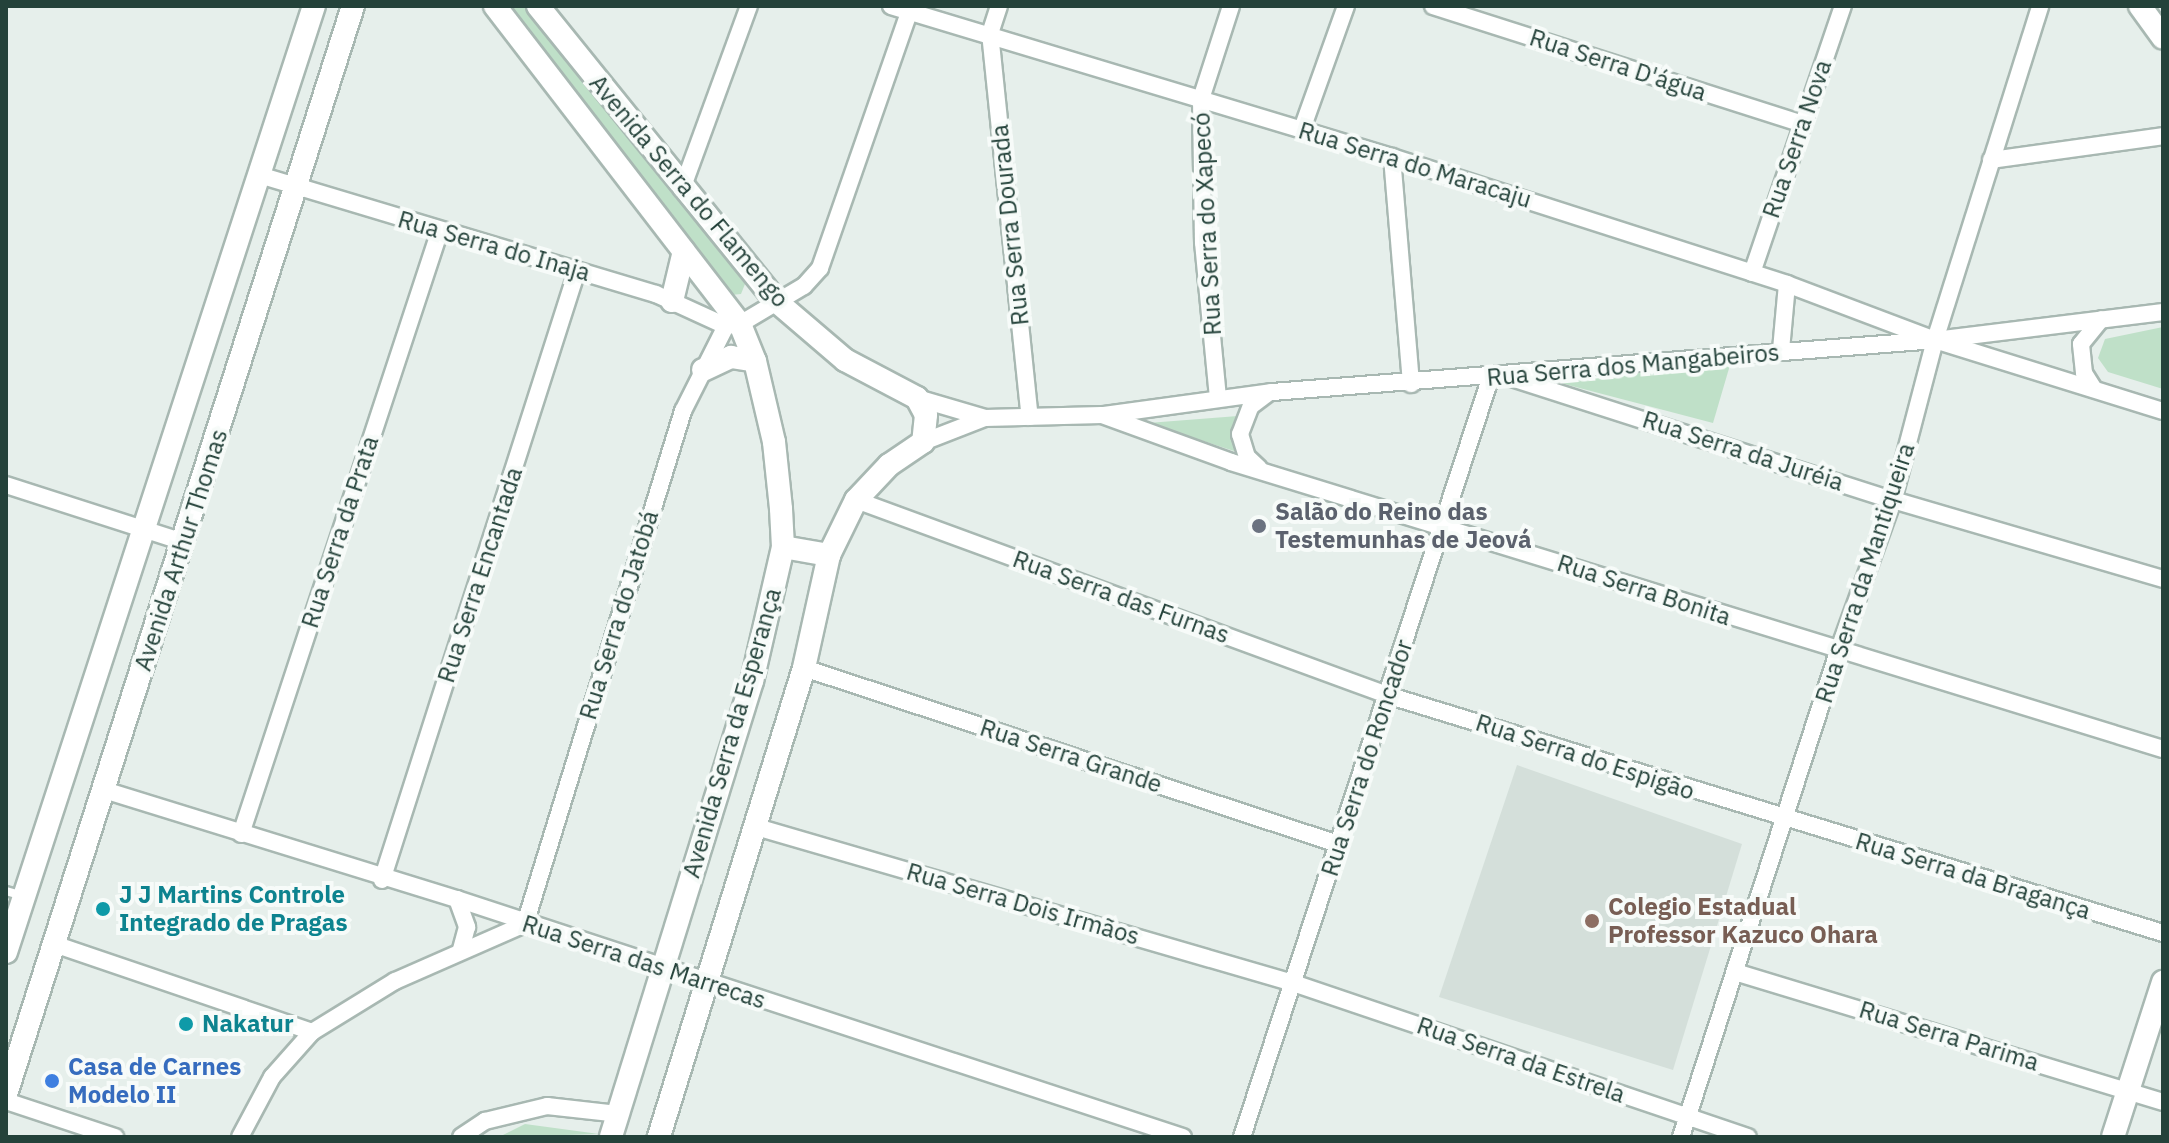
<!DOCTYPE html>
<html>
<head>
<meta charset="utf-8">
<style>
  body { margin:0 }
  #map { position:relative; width:2169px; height:1143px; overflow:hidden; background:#e6efeb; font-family:"IBM Plex Sans",sans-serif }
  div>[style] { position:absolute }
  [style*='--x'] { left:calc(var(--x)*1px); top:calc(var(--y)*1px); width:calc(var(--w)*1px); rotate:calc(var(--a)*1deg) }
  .built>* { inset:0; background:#d4dfda }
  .green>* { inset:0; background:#bfe0c8 }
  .roads { filter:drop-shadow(2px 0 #a8b8b2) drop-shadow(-2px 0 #a8b8b2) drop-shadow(0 2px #a8b8b2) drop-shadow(0 -2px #a8b8b2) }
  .lane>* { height:8px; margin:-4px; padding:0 4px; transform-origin:4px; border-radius:4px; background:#fff }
  .street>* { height:16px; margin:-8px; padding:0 8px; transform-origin:8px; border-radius:8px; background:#fff }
  .secondary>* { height:22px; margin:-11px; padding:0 11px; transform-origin:11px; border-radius:11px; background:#fff }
  .dots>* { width:22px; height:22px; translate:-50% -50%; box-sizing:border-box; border:4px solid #f7fbf9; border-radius:50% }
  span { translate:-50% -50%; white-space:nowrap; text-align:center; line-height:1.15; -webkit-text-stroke:8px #f7fbf9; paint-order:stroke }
  .street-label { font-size:24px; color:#24423a }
  .worship-label { font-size:24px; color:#5b616d; font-weight:700 }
  .left { translate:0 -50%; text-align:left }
  .culture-label { font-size:24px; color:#0d838f; font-weight:700 }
  .education-label { font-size:24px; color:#785e54; font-weight:700 }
  .shop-label { font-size:24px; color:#366cbe; font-weight:700 }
  .frame { position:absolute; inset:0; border:8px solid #24423a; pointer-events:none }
</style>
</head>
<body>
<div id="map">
  <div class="built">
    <i style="clip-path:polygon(1517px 765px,1742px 844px,1673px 1070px,1439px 997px)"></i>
  </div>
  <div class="green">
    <i style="clip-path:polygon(508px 6px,525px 6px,745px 284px,741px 294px,731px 295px)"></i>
    <i style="clip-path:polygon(2163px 327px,2163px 389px,2108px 372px,2098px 358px,2105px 339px)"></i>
    <i style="clip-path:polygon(1730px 365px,1713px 423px,1549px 380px)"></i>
    <i style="clip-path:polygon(1238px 416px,1234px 451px,1148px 423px)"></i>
    <i style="clip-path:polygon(525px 1124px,599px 1134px,499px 1137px)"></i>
  </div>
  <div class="roads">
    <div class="lane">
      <i style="--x:6;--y:891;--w:18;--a:16"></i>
    </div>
    <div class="street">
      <i style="--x:891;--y:6;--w:523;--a:16.77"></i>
      <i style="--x:1392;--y:157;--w:415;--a:17.8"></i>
      <i style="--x:1787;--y:284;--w:158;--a:20.7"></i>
      <i style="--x:1935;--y:340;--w:239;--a:17.3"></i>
      <i style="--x:999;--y:6;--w:28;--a:108"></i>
      <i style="--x:990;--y:33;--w:386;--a:84.1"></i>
      <i style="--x:1433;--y:6;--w:388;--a:17.7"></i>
      <i style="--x:1302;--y:129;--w:131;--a:-70.3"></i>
      <i style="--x:1392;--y:157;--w:228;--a:85.2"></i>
      <i style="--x:1991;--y:160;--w:174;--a:-7.9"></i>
      <i style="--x:259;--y:175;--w:414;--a:16.7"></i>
      <i style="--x:656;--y:294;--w:77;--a:24.6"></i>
      <i style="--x:682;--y:189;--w:195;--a:-69.9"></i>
      <i style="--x:1752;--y:273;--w:282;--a:-71.2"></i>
      <i style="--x:1781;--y:350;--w:66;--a:-84.8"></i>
      <i style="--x:1515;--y:379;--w:397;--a:17.8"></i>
      <i style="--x:1893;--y:500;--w:281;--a:16.3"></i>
      <i style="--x:2094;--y:389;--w:19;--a:-122"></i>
      <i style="--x:2084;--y:373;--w:29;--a:-96"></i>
      <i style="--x:2081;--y:344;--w:32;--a:-51"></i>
      <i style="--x:917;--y:398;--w:71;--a:16.4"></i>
      <i style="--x:985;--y:418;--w:117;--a:-1.5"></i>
      <i style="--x:1102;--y:415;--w:137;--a:20"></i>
      <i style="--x:1231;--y:462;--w:975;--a:17.12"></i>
      <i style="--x:1218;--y:398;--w:156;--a:-95.5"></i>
      <i style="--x:1203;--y:243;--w:144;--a:-90.8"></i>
      <i style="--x:1201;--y:99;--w:98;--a:-72.1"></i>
      <i style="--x:1104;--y:415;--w:170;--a:-7.8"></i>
      <i style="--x:1272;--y:392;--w:665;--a:-4.48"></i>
      <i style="--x:1935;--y:340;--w:230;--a:-7"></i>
      <i style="--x:923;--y:442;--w:66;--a:-21.2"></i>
      <i style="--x:1259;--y:468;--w:16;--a:-137"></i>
      <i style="--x:1247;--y:457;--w:24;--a:-107"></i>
      <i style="--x:1240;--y:434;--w:30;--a:-69"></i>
      <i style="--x:1251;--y:406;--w:21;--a:-37"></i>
      <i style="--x:6;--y:485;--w:187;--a:17.8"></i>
      <i style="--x:856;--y:500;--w:566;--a:20.16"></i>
      <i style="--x:1387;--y:695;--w:812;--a:17.05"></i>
      <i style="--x:804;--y:668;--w:562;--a:18.24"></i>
      <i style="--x:104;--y:790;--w:369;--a:17.2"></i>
      <i style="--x:457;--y:899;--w:764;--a:18.15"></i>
      <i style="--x:753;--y:826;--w:562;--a:16.21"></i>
      <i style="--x:1293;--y:983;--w:480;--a:18.7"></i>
      <i style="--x:241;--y:834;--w:636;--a:-71.76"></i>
      <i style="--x:382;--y:880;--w:639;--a:-72.25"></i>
      <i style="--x:457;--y:899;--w:30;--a:70"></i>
      <i style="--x:467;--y:927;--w:24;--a:105"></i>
      <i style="--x:54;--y:944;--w:273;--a:18.8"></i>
      <i style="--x:1735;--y:972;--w:447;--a:16.9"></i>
      <i style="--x:6;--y:1101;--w:115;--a:18.3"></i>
      <i style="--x:240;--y:1137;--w:68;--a:-61.9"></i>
      <i style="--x:272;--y:1077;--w:60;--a:-48.4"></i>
      <i style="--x:312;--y:1032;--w:97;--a:-31.6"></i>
      <i style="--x:395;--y:981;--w:142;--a:-23.7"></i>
      <i style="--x:525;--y:924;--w:537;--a:-72.88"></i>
      <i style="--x:683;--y:411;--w:95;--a:-63.2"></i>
      <i style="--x:726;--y:326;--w:14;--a:-8"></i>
      <i style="--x:740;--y:324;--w:74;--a:-30.7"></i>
      <i style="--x:804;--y:286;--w:24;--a:-48"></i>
      <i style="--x:820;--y:268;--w:271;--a:-70.8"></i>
      <i style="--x:461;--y:1137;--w:29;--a:-34"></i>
      <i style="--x:485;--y:1121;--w:64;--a:-13.6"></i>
      <i style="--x:547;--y:1106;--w:71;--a:6.4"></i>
      <i style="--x:1242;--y:1137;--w:798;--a:-71.88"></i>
      <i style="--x:1681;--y:1137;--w:510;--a:-72.06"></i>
      <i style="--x:1838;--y:652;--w:162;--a:-70.1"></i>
      <i style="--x:1893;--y:500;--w:165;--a:-75.3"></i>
      <i style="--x:1935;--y:340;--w:350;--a:-72.5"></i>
    </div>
    <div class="secondary">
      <i style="--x:495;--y:6;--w:401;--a:52.4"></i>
      <i style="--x:740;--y:324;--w:40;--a:68"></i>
      <i style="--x:755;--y:361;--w:83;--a:76.8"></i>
      <i style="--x:774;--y:442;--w:67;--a:84"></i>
      <i style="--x:781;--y:509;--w:38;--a:87"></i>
      <i style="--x:783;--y:547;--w:138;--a:103"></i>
      <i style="--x:752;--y:681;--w:477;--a:107.2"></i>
      <i style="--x:538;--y:6;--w:379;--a:51.1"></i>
      <i style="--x:776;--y:301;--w:91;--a:40.5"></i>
      <i style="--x:845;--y:360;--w:81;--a:27.8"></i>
      <i style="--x:917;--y:398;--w:19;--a:62"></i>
      <i style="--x:926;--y:415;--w:27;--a:96"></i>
      <i style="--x:923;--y:442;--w:41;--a:145.9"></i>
      <i style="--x:889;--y:465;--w:48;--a:133.3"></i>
      <i style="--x:856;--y:500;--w:61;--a:116.1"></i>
      <i style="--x:829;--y:555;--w:116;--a:102.5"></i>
      <i style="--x:804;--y:668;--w:491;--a:107.2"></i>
      <i style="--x:2140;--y:6;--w:39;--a:54"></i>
      <i style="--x:672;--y:301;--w:51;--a:-76.5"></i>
      <i style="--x:703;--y:370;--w:31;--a:-25"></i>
      <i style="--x:731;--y:357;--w:24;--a:9"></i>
      <i style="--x:783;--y:547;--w:47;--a:9.9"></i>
      <i style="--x:6;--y:952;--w:995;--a:-71.97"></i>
      <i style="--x:6;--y:1094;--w:1142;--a:-72.31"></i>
      <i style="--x:2113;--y:1137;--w:163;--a:-72.1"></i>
    </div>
  </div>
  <div class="dots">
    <i style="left:1259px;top:526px;background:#6b7280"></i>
    <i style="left:103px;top:909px;background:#0f9aa8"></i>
    <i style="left:1592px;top:921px;background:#8d6e63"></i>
    <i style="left:186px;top:1024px;background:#0f9aa8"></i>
    <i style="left:52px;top:1081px;background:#3f7fe0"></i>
  </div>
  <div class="street-label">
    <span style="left:1618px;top:65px;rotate:18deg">Rua Serra D'água</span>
    <span style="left:1797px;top:139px;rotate:-71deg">Rua Serra Nova</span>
    <span style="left:1415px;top:165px;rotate:17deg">Rua Serra do Maracaju</span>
    <span style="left:689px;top:191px;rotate:50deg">Avenida Serra do Flamengo</span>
    <span style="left:1207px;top:224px;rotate:-93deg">Rua Serra do Xapecó</span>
    <span style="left:1010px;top:225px;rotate:-96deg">Rua Serra Dourada</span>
    <span style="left:494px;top:246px;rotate:16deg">Rua Serra do Inaja</span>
    <span style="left:1633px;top:365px;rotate:-5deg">Rua Serra dos Mangabeiros</span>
    <span style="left:1743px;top:451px;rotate:18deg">Rua Serra da Juréia</span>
    <span style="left:340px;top:532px;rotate:-72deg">Rua Serra da Prata</span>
    <span style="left:181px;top:550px;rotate:-72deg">Avenida Arthur Thomas</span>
    <span style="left:1865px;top:573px;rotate:-72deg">Rua Serra da Mantiqueira</span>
    <span style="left:480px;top:575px;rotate:-72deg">Rua Serra Encantada</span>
    <span style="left:1644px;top:590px;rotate:18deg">Rua Serra Bonita</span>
    <span style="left:1121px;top:597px;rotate:20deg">Rua Serra das Furnas</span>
    <span style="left:619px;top:615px;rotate:-73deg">Rua Serra do Jatobá</span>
    <span style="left:732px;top:733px;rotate:-74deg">Avenida Serra da Esperança</span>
    <span style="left:1071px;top:756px;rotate:18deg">Rua Serra Grande</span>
    <span style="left:1585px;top:757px;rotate:18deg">Rua Serra do Espigão</span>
    <span style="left:1367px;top:758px;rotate:-72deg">Rua Serra do Roncador</span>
    <span style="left:1973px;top:876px;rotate:17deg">Rua Serra da Bragança</span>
    <span style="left:1023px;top:904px;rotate:16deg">Rua Serra Dois Irmãos</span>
    <span style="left:644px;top:962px;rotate:18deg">Rua Serra das Marrecas</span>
    <span style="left:1949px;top:1036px;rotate:17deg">Rua Serra Parima</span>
    <span style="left:1521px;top:1060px;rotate:19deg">Rua Serra da Estrela</span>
  </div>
  <div class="worship-label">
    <span class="left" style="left:1275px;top:526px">Salão do Reino das<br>Testemunhas de Jeová</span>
  </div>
  <div class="culture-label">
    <span class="left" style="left:119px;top:909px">J J Martins Controle<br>Integrado de Pragas</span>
    <span class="left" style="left:202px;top:1024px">Nakatur</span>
  </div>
  <div class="education-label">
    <span class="left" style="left:1608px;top:921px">Colegio Estadual<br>Professor Kazuco Ohara</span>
  </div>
  <div class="shop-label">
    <span class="left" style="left:68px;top:1081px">Casa de Carnes<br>Modelo II</span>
  </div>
  <div class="frame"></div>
</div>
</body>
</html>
